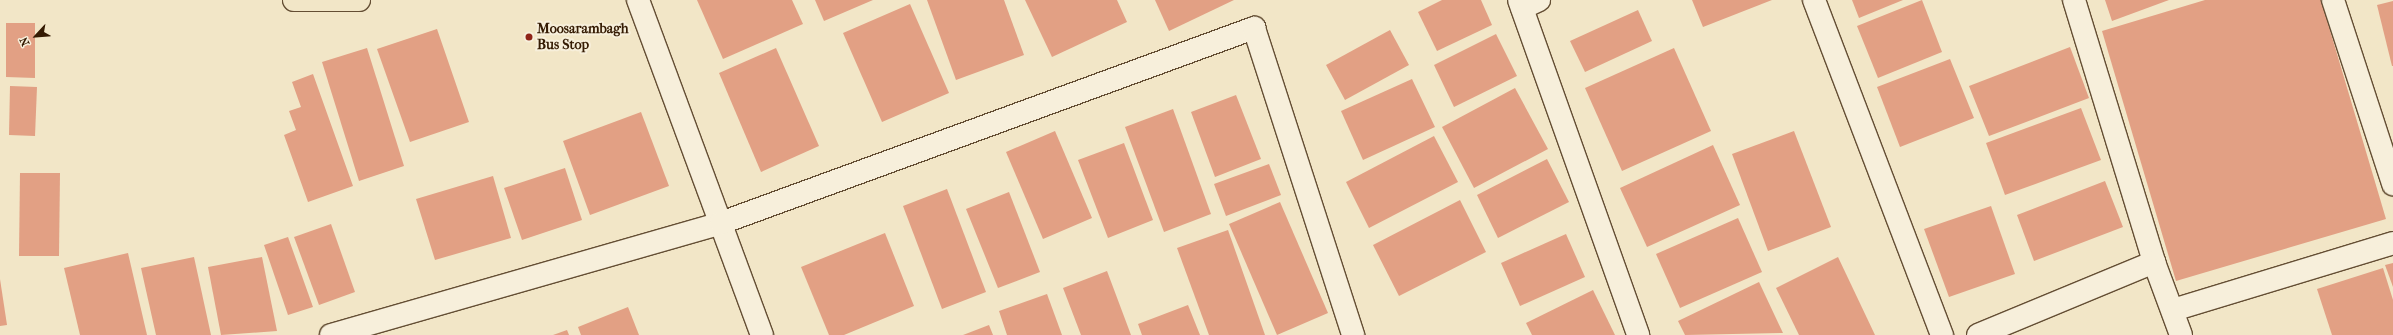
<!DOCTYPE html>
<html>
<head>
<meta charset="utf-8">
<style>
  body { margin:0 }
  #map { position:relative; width:2393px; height:335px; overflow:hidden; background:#f2e6c7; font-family:"IM FELL French Canon",serif }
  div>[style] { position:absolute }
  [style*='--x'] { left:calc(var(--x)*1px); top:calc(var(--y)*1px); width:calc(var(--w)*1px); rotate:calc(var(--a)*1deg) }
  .building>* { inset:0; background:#e2a084 }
  .roads { filter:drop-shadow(1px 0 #644e34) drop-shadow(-1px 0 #644e34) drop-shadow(0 1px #644e34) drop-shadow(0 -1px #644e34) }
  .minor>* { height:22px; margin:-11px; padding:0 11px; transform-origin:11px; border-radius:11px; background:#f7efdb }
  .major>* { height:22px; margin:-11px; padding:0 11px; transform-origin:11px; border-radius:11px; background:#f2e6c7 }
  .dots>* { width:11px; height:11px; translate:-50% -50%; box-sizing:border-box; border:2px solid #f7efdb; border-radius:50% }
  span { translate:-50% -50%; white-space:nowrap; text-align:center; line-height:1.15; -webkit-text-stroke:4px #f7efdb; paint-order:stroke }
  .poi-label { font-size:14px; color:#351b03; font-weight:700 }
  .left { translate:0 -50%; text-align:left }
  .north { position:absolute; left:16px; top:16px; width:40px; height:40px; -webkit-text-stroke:3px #f7efdb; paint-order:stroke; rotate:244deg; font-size:11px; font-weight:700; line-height:16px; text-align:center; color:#351b03 }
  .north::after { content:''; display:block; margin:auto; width:14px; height:18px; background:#351b03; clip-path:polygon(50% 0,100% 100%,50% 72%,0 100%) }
</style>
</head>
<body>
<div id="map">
  <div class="building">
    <i style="clip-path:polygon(697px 0,792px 0,803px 24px,723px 59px)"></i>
    <i style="clip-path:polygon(815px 0,873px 0,824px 21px)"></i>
    <i style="clip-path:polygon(927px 0,1004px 0,1024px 55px,956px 80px)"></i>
    <i style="clip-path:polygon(1025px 0,1117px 0,1127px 22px,1052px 57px)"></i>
    <i style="clip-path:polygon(1155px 0,1234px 0,1169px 31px)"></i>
    <i style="clip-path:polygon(1442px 0,1481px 0,1492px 25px,1437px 51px,1418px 12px)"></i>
    <i style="clip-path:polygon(1692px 0,1772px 0,1703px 27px)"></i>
    <i style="clip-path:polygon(1852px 0,1903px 0,1859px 18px)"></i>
    <i style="clip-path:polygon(1922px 0,1942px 52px,1878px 78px,1857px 26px)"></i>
    <i style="clip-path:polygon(2105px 0,2169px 0,2112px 21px)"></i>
    <i style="clip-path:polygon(2205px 0,2321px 0,2386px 219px,2176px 281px,2102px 31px)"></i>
    <i style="clip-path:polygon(2393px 1px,2393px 66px,2392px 66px,2377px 5px)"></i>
    <i style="clip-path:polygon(910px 4px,949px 93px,882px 122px,843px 33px)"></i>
    <i style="clip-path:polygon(1638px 10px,1652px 41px,1585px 72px,1570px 41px)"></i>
    <i style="clip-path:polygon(6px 23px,35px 23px,35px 78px,6px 77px)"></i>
    <i style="clip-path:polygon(437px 29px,469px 122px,410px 142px,377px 49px)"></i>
    <i style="clip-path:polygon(1390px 30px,1409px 65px,1345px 100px,1326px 65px)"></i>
    <i style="clip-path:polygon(1496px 34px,1517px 76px,1454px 107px,1434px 65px)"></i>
    <i style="clip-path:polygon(2070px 47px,2089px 98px,1989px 136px,1969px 86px)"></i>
    <i style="clip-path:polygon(367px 48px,404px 166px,359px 181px,322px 62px)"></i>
    <i style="clip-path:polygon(776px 48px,819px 146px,761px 172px,719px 73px)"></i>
    <i style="clip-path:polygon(1674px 48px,1711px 131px,1622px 171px,1585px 88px)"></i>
    <i style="clip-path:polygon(1950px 59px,1974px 118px,1900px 147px,1877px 87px)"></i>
    <i style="clip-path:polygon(313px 74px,353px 186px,308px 202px,284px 135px,296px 130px,289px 111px,301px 107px,292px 82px)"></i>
    <i style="clip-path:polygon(1412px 79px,1435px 127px,1363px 160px,1341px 111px)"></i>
    <i style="clip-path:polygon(10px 86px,37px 87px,35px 136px,9px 135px)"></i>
    <i style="clip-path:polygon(1515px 88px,1548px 149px,1474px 188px,1442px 127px)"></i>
    <i style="clip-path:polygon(1236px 95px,1261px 159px,1215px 177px,1191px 112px)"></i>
    <i style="clip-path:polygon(2081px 108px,2101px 160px,2005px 195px,1986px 143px)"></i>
    <i style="clip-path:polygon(1173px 109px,1211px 214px,1164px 232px,1125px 127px)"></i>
    <i style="clip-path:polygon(641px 112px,669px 186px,590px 215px,563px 141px)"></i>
    <i style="clip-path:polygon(1055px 131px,1092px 218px,1043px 239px,1006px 152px)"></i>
    <i style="clip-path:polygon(1794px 131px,1831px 227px,1768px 251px,1732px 154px)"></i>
    <i style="clip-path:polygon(1434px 136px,1458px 182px,1369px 228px,1346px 182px)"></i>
    <i style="clip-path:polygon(1124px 143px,1153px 220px,1108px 238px,1078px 160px)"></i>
    <i style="clip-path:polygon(1713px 145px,1740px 205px,1647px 247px,1620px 188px)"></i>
    <i style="clip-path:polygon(1547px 159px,1569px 202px,1498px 238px,1477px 195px)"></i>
    <i style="clip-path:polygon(1269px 164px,1281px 195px,1226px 216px,1214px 184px)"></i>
    <i style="clip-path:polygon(565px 168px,582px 220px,522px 240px,504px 188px)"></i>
    <i style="clip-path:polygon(20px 173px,60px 173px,59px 256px,19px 256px)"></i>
    <i style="clip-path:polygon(493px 176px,511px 238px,435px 260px,416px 199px)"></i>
    <i style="clip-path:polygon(2105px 181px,2123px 227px,2034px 261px,2017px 215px)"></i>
    <i style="clip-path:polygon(947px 189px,986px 292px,942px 309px,903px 206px)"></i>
    <i style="clip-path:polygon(1009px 192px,1040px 272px,998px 288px,966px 209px)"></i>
    <i style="clip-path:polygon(1460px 200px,1486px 252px,1399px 296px,1373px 245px)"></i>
    <i style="clip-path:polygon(1280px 202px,1328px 313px,1277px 335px,1229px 224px)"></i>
    <i style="clip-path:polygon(1991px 206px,2015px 274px,1949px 297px,1924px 229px)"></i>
    <i style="clip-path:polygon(1738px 218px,1762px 272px,1680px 308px,1656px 254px)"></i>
    <i style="clip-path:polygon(331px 224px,355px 292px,319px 305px,294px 237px)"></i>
    <i style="clip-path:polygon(1228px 230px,1265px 335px,1209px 335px,1177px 248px)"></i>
    <i style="clip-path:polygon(885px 233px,914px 306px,844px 335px,829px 335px,801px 267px)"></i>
    <i style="clip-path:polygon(1566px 234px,1585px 277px,1520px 306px,1501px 263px)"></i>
    <i style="clip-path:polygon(288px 237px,313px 307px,288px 315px,264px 245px)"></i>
    <i style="clip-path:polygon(128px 253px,147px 335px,80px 335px,64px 268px)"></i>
    <i style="clip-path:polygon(194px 257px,211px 335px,156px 335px,141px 268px)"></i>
    <i style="clip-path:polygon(262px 257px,277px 331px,221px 335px,208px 267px)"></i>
    <i style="clip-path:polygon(1838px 257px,1875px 335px,1799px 335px,1776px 288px)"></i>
    <i style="clip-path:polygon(2393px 263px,2393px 287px,2385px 265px)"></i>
    <i style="clip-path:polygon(2383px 268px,2393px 300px,2393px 335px,2332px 335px,2317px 289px)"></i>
    <i style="clip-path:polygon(1107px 271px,1131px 335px,1081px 335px,1063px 288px)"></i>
    <i style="clip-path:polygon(0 279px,7px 325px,0 326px)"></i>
    <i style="clip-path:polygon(1759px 282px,1783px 333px,1685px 335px,1678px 321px)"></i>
    <i style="clip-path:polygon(1593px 290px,1615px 335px,1532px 335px,1526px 323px)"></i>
    <i style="clip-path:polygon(1047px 294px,1062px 335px,1007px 335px,999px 311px)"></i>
    <i style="clip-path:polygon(1188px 305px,1200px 335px,1142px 335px,1138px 324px)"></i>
    <i style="clip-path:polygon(628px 307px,639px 335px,581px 335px,578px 327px)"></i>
    <i style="clip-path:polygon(989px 325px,993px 335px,963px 335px)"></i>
    <i style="clip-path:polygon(567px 330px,569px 335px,553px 335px)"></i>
  </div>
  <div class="roads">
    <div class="minor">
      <i style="--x:638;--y:0;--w:357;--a:69.7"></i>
      <i style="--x:1519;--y:0;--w:356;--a:70.4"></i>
      <i style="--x:1814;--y:0;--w:359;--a:69.1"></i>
      <i style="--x:2074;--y:0;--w:274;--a:73"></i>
      <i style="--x:2154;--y:262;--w:78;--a:69.7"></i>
      <i style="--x:2333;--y:0;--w:194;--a:71.9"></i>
      <i style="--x:1522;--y:8;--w:19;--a:-25"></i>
      <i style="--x:2173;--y:310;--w:230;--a:-16.9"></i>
      <i style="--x:331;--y:335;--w:406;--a:-16"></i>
      <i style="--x:721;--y:223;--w:568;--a:-20.1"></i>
      <i style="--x:1254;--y:28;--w:323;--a:72.1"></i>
      <i style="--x:1978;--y:335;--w:191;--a:-22.5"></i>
    </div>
    <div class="major">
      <i style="--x:294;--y:0;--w:65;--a:0"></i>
    </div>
  </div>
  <div class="dots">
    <i style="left:529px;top:37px;background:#8f2418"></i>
  </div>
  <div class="poi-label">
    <span class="left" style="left:537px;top:37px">Moosarambagh<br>Bus Stop</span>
  </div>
  <div class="north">N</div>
</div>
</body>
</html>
